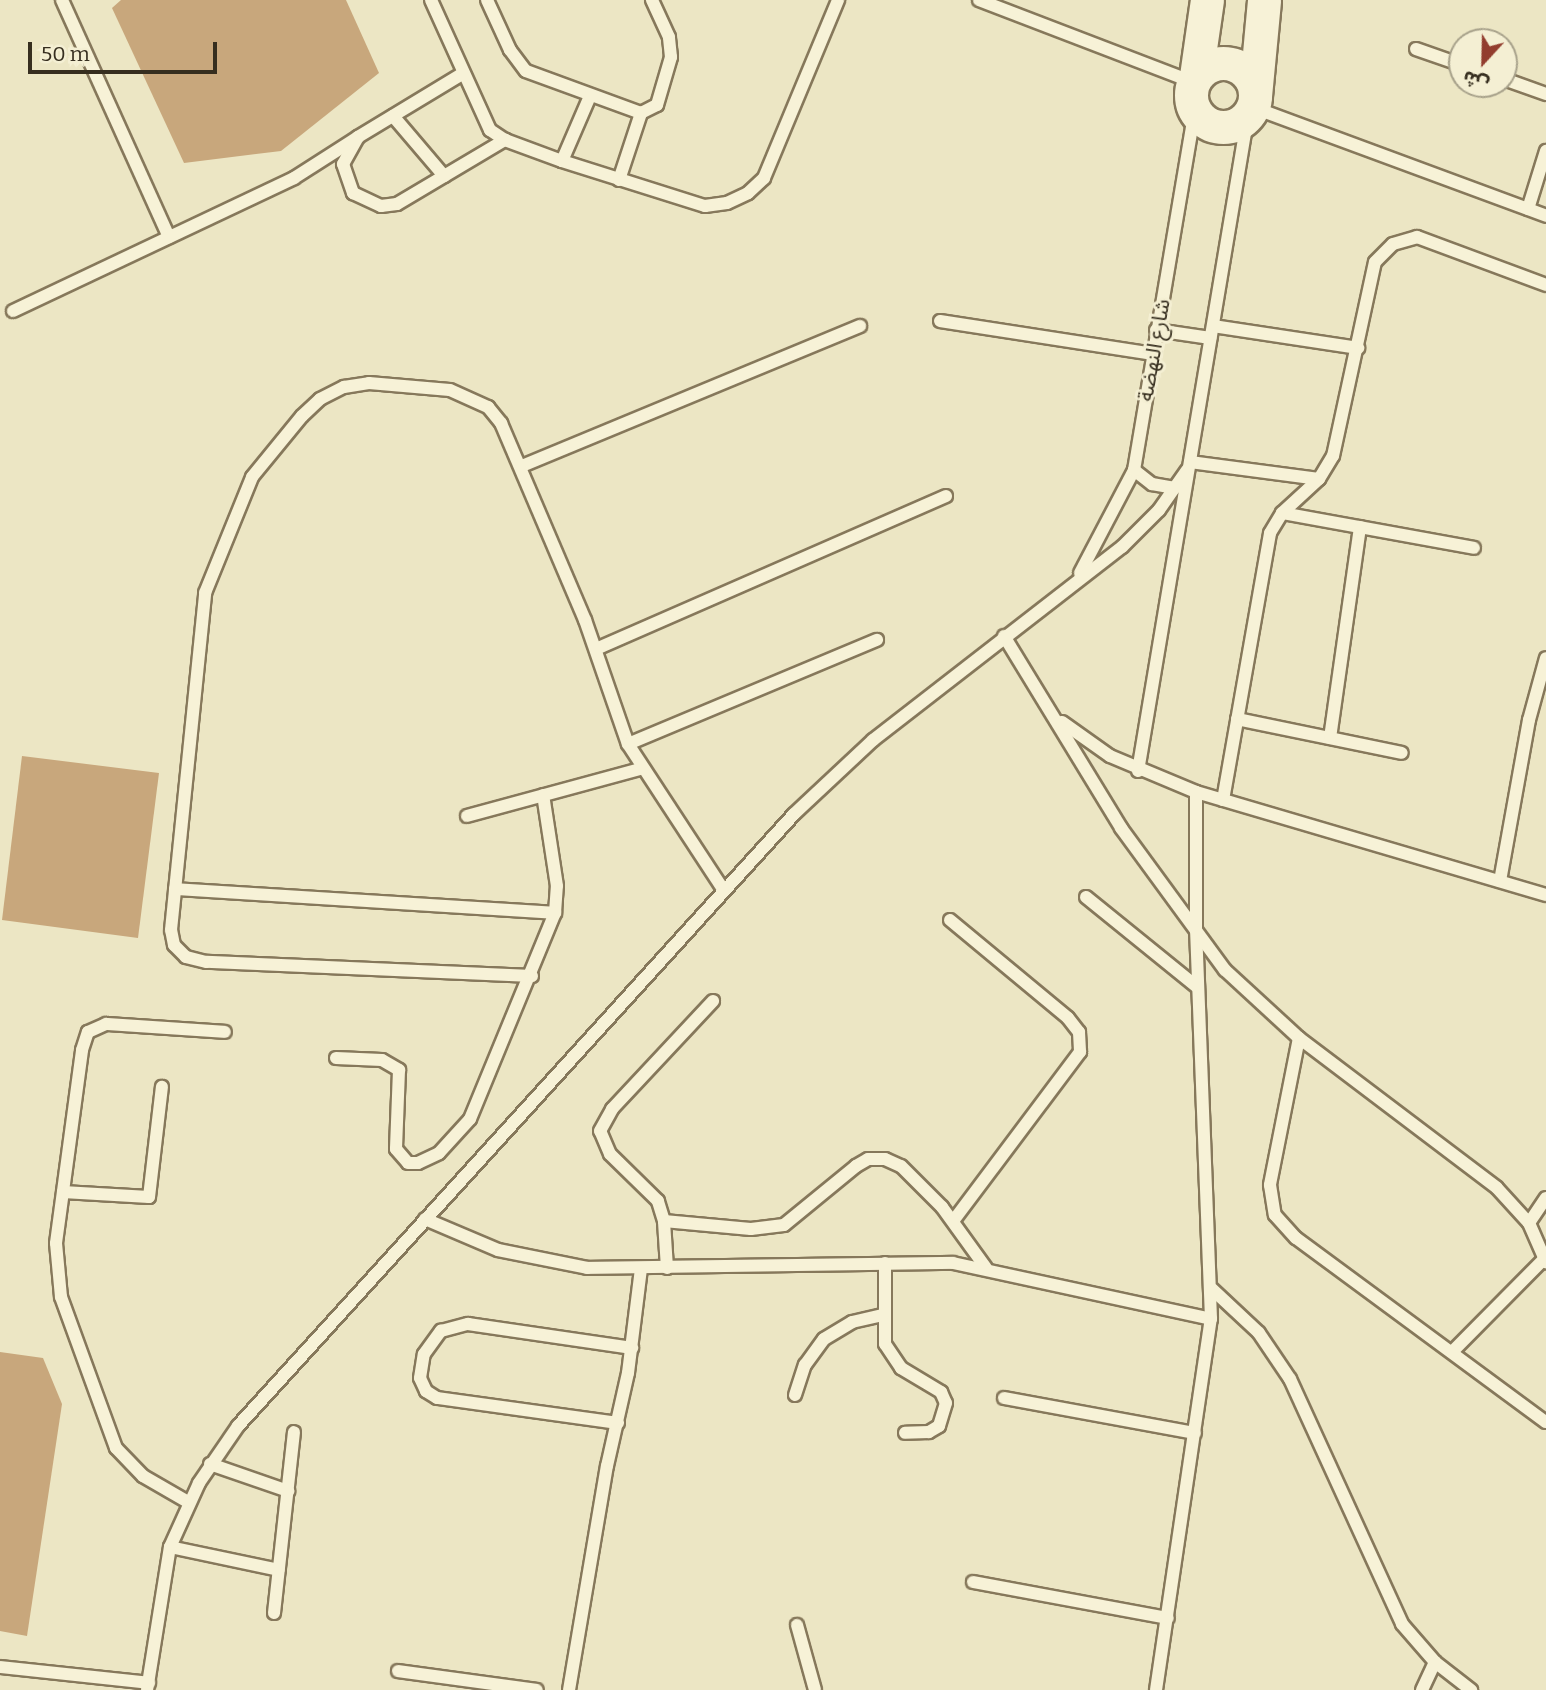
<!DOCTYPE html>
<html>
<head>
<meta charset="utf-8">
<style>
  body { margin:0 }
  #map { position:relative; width:1546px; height:1690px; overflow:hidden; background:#ece6c4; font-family:Bitter,"Noto Sans Arabic",serif }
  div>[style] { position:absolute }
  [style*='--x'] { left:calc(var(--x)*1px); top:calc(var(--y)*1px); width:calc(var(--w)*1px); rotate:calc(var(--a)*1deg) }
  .building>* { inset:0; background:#c8a77c }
  .roads { filter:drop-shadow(2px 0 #86785b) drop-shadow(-2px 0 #86785b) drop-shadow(0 2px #86785b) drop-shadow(0 -2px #86785b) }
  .service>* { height:12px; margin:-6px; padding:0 6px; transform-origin:6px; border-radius:6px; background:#f7f2d7 }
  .secondary>* { height:33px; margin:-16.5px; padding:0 16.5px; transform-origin:16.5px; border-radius:16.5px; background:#f7f2d7 }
  .secondary>.ring { margin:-16.5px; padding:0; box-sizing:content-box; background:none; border:33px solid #f7f2d7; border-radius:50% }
  span { translate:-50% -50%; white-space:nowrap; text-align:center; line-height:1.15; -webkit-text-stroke:6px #f4efd3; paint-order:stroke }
  .street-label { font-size:21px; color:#362e1f }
  .north { position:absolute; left:1448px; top:28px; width:70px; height:70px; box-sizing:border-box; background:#f4efd3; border:2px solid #a8a28b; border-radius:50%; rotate:202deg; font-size:19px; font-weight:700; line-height:28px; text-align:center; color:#362e1f }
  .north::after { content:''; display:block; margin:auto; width:24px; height:32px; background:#923d2e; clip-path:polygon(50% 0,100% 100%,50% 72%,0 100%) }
  .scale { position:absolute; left:28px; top:42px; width:189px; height:32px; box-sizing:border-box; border:4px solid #362e1f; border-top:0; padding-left:9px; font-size:21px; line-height:24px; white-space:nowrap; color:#362e1f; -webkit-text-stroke:5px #f4efd3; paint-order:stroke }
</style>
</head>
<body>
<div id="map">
  <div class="building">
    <i style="clip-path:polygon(121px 0,346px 0,379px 73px,281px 151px,184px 163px,112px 8px)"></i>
    <i style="clip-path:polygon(22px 756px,159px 773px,138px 938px,2px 920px)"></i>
    <i style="clip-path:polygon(0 1352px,43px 1358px,62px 1404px,27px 1636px,0 1631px)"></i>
  </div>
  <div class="roads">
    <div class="service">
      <i style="--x:62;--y:0;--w:260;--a:65.7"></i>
      <i style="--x:431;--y:0;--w:143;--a:65.6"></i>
      <i style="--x:490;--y:130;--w:18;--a:34"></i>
      <i style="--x:505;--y:140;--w:61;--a:20.2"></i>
      <i style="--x:562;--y:161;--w:150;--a:17.5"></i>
      <i style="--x:705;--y:206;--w:22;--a:-8"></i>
      <i style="--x:727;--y:203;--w:23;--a:-25"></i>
      <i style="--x:748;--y:193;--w:22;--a:-43"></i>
      <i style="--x:764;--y:178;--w:193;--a:-67.4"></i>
      <i style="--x:487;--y:0;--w:55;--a:65.3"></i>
      <i style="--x:510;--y:50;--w:26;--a:53"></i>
      <i style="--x:526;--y:71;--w:122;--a:20.1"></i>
      <i style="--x:641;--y:113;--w:18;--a:-27"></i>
      <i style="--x:657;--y:105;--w:50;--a:-73.7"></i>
      <i style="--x:671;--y:57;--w:20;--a:-96"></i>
      <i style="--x:669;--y:37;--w:41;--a:-114.7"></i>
      <i style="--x:979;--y:0;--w:229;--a:21"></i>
      <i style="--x:1416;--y:49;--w:49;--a:19.2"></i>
      <i style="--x:462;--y:74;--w:122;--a:148.8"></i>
      <i style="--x:358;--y:137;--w:31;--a:119"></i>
      <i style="--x:343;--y:164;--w:31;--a:71"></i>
      <i style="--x:353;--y:193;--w:31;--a:25"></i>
      <i style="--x:381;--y:206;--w:16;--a:-7"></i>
      <i style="--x:397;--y:204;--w:126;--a:-30.7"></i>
      <i style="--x:1504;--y:79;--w:45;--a:19.7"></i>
      <i style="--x:1252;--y:107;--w:314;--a:20.3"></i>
      <i style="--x:393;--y:116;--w:79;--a:49.6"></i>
      <i style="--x:562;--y:161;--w:71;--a:-66.7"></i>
      <i style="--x:619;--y:180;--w:71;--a:-71.8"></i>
      <i style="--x:1528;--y:209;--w:61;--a:-72.8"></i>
      <i style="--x:13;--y:311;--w:311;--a:-25.3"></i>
      <i style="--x:294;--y:178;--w:76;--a:-32.6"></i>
      <i style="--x:940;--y:321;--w:216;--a:8.8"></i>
      <i style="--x:1213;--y:326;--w:147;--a:8.6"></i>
      <i style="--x:1156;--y:330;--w:55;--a:8.4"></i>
      <i style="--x:1190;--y:462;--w:130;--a:7.5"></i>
      <i style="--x:522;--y:466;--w:366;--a:-22.5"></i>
      <i style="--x:1134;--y:470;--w:23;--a:38"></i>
      <i style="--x:1152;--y:484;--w:23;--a:10"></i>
      <i style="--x:1282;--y:513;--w:195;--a:10.3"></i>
      <i style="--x:1080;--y:573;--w:116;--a:-62.3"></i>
      <i style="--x:1134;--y:470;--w:364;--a:-80.4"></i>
      <i style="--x:1004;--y:636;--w:225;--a:58.6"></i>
      <i style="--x:1121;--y:828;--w:176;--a:53.8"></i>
      <i style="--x:1225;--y:970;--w:100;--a:42.6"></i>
      <i style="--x:1299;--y:1038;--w:248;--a:37.1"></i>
      <i style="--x:1497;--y:1188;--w:47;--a:47.6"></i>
      <i style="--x:1529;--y:1223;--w:43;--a:66.4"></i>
      <i style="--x:596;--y:649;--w:382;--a:-23.6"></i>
      <i style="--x:1237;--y:719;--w:168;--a:11.6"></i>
      <i style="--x:1062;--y:722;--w:59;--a:35.3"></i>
      <i style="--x:1110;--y:756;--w:93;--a:22.7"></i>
      <i style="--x:1196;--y:792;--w:365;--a:16.4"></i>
      <i style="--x:1330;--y:738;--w:213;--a:-81.9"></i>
      <i style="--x:628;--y:744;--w:270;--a:-22.7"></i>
      <i style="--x:1138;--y:771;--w:665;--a:-80.48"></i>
      <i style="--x:1223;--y:800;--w:271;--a:-80"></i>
      <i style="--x:1270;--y:533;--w:23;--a:-59"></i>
      <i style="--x:1282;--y:513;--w:50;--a:-42.6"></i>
      <i style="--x:1319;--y:479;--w:27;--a:-59"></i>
      <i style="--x:1333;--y:456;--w:198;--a:-77.8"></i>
      <i style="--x:1375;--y:262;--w:25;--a:-45"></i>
      <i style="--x:1393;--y:244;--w:25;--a:-16"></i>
      <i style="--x:1417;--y:237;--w:138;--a:20.4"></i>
      <i style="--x:467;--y:816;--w:179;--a:-15.2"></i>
      <i style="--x:1500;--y:881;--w:164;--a:-79.8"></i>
      <i style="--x:1529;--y:720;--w:64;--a:-74.7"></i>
      <i style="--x:175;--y:889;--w:381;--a:3.6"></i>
      <i style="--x:1086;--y:897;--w:143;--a:39"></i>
      <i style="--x:950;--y:920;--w:153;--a:39.7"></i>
      <i style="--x:1068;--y:1018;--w:18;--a:52"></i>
      <i style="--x:1079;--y:1032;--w:20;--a:87"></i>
      <i style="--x:1080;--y:1052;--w:210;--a:126.9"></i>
      <i style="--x:532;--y:976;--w:326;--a:-177.5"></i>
      <i style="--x:206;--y:962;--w:21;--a:-166"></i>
      <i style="--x:186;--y:957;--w:17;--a:-135"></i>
      <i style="--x:174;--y:945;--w:15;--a:-101"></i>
      <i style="--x:171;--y:930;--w:339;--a:-84.2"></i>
      <i style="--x:205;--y:593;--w:125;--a:-67.9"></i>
      <i style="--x:252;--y:477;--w:79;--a:-50.7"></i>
      <i style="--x:302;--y:416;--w:25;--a:-43"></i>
      <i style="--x:320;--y:399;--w:27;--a:-27"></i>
      <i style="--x:344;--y:387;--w:25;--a:-9"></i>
      <i style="--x:369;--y:383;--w:81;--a:4.9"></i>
      <i style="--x:450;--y:390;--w:42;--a:24.1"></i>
      <i style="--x:488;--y:407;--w:21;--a:51"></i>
      <i style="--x:501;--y:423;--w:214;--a:66.9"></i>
      <i style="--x:585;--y:620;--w:131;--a:70.9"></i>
      <i style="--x:628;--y:744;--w:173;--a:56.8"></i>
      <i style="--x:1299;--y:1038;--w:150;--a:101.2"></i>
      <i style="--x:1270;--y:1185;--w:30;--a:81"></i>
      <i style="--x:1275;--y:1215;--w:31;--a:48"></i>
      <i style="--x:1296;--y:1238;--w:310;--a:36.4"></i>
      <i style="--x:336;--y:1058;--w:46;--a:2.5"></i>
      <i style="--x:382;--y:1060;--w:20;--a:30"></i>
      <i style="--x:399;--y:1070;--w:79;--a:92.2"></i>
      <i style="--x:396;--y:1149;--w:18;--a:49"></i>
      <i style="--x:408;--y:1163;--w:10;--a:0"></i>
      <i style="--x:418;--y:1163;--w:23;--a:-25"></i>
      <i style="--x:439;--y:1153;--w:46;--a:-47.6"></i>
      <i style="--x:470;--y:1119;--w:223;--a:-67.6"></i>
      <i style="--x:555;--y:913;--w:27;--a:-86"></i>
      <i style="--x:557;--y:886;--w:92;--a:-98.7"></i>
      <i style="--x:63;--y:1192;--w:86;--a:3.3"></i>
      <i style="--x:149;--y:1197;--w:111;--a:-83.3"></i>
      <i style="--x:425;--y:1219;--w:79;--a:23"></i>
      <i style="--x:498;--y:1250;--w:91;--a:11.4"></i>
      <i style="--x:587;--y:1268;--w:366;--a:-0.8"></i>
      <i style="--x:953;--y:1263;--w:264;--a:12.2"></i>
      <i style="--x:664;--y:1221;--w:87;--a:5.3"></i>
      <i style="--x:751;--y:1229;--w:33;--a:-7"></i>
      <i style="--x:784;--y:1225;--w:93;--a:-39.3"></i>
      <i style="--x:856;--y:1166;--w:14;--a:-30"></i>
      <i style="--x:868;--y:1159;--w:17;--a:0"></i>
      <i style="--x:885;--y:1159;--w:17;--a:24"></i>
      <i style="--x:901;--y:1166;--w:58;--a:45"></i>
      <i style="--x:942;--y:1207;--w:75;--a:54.2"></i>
      <i style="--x:1529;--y:1223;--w:30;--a:-56"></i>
      <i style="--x:885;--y:1263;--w:81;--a:90"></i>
      <i style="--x:885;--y:1344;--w:29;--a:56"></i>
      <i style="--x:901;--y:1368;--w:47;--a:31"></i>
      <i style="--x:941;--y:1392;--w:12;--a:66"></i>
      <i style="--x:946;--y:1403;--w:24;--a:107"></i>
      <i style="--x:939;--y:1426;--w:12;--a:149"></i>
      <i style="--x:929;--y:1432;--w:24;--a:178"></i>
      <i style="--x:667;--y:1268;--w:47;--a:-93.7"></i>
      <i style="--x:664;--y:1221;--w:21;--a:-107"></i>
      <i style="--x:658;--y:1201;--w:67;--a:-135.6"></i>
      <i style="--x:610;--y:1154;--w:25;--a:-113"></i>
      <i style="--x:600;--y:1131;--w:25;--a:-61"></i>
      <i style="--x:612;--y:1109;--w:148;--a:-46.9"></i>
      <i style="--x:1212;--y:1289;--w:64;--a:43.1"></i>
      <i style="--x:1259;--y:1333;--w:55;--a:56"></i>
      <i style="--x:1290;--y:1379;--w:269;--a:65.4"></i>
      <i style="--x:1402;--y:1624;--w:50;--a:49"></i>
      <i style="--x:1435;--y:1662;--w:46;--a:37.9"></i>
      <i style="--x:1452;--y:1352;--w:131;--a:-45.3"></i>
      <i style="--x:795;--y:1395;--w:32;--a:-72"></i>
      <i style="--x:805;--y:1365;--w:32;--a:-54"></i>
      <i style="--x:824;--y:1339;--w:33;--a:-31"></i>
      <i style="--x:852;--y:1322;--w:32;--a:-13"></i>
      <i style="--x:1004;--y:1398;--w:194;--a:10.4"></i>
      <i style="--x:618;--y:1423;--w:183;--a:-172.1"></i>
      <i style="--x:437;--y:1398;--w:13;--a:-148"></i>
      <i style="--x:426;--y:1391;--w:14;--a:-115"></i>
      <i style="--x:420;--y:1378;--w:24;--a:-81"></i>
      <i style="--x:424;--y:1354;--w:29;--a:-54"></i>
      <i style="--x:441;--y:1331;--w:28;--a:-15"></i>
      <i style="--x:468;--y:1324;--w:166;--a:8.3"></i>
      <i style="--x:210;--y:1464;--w:83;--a:19.1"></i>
      <i style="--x:188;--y:1502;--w:52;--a:-150"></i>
      <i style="--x:143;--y:1476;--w:39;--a:-134"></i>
      <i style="--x:116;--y:1448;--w:161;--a:-110"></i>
      <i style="--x:61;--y:1297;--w:54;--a:-95.3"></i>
      <i style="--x:56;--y:1243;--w:195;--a:-82.3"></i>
      <i style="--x:82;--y:1050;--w:19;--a:-72"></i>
      <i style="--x:88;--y:1032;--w:20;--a:-24"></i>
      <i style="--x:106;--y:1024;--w:119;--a:3.8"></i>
      <i style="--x:170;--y:1547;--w:111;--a:11.9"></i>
      <i style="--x:973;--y:1582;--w:198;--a:10.5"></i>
      <i style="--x:274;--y:1613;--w:182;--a:-83.7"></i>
      <i style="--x:797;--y:1625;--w:67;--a:74.5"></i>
      <i style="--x:0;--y:1667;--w:150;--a:6.1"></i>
      <i style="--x:398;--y:1671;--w:140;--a:7.8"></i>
      <i style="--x:147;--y:1690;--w:145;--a:-80.9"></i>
      <i style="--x:170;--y:1547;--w:70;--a:-65.6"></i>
      <i style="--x:199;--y:1483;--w:69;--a:-55.6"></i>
      <i style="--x:238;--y:1426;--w:827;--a:-47.74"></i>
      <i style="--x:794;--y:814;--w:108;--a:-43.1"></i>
      <i style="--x:873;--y:740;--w:315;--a:-37.8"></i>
      <i style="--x:1122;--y:547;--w:52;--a:-45"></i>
      <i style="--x:1159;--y:510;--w:49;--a:-55"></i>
      <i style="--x:569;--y:1690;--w:227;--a:-80.4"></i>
      <i style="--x:607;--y:1466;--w:95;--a:-77.3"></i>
      <i style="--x:628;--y:1373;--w:105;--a:-82.9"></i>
      <i style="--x:1156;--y:1690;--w:375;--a:-81.6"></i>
      <i style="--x:1211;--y:1319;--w:389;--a:-92.2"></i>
      <i style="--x:1196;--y:930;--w:138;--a:-90"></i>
      <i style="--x:1422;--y:1690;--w:31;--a:-65"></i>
    </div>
    <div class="secondary">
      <i class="ring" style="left:1191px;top:63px;width:31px;height:31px"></i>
      <i style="--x:1196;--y:76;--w:77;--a:-81.8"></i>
      <i style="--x:1255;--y:96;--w:96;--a:-84.6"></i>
    </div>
  </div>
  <div class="street-label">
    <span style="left:1154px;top:350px;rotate:-80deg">شارع النهضة</span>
  </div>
  <div class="north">ش</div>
  <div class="scale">50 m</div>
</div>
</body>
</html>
